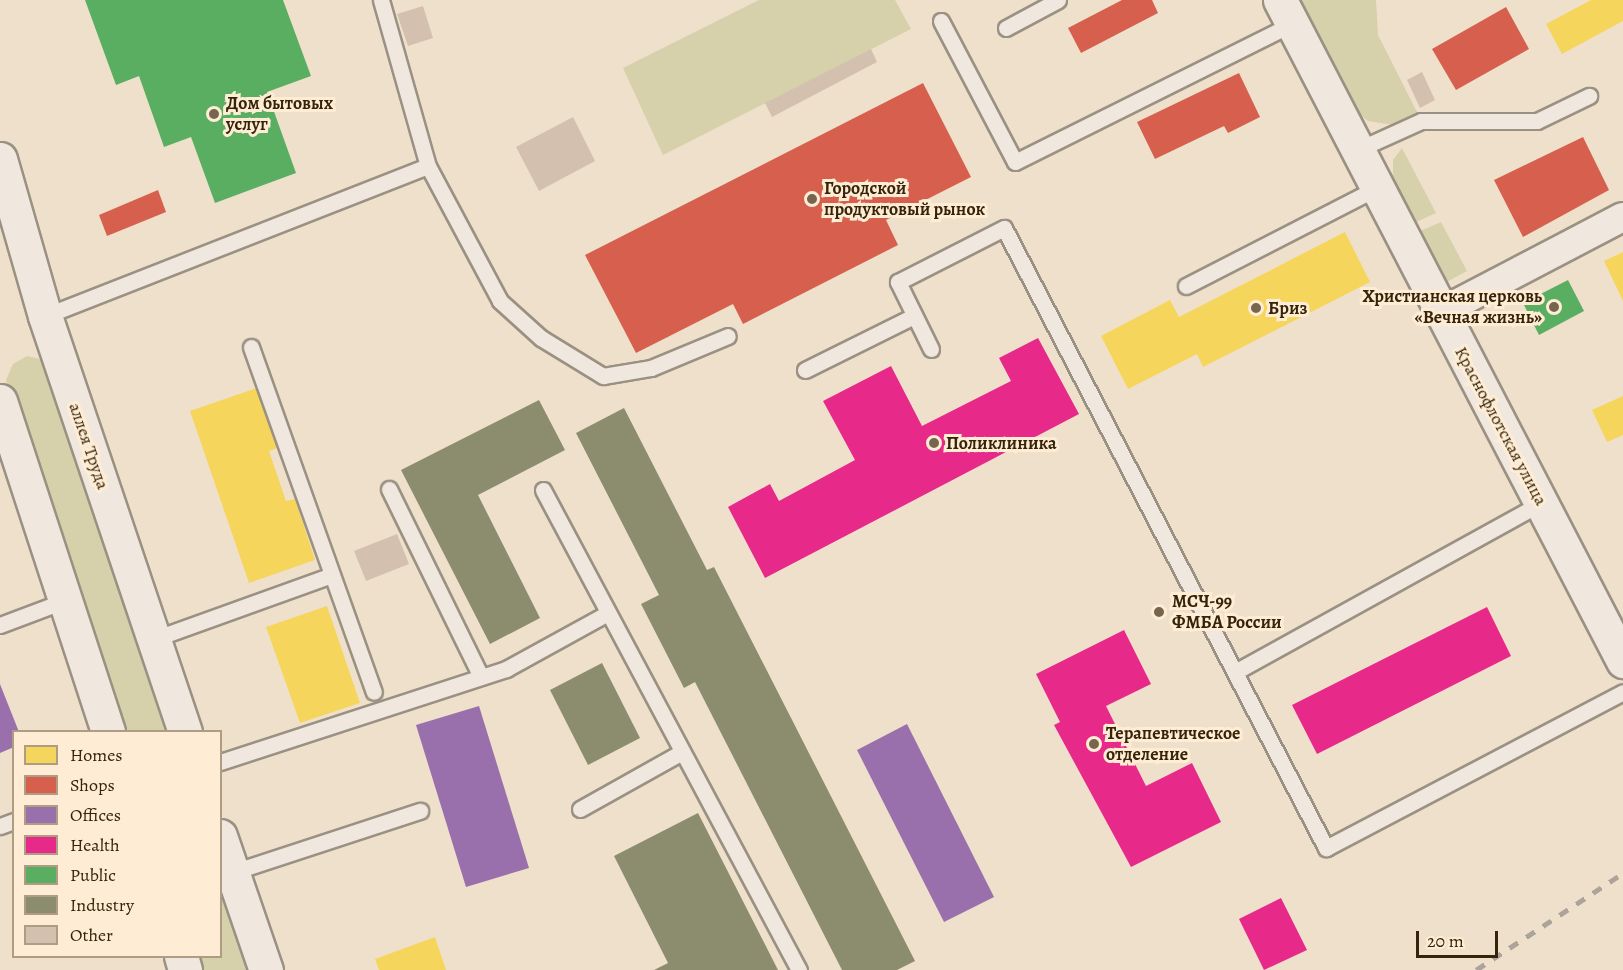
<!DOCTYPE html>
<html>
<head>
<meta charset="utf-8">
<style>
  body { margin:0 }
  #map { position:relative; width:1623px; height:970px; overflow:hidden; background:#efe0cc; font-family:Alegreya,serif }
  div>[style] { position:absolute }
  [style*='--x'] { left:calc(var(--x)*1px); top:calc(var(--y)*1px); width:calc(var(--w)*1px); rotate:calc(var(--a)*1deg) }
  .green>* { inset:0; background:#d6d0ab }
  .homes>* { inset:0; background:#f6d55c }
  .shops>* { inset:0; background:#d6604d }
  .offices>* { inset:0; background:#9970ab }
  .health>* { inset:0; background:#e7298a }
  .public>* { inset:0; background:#5aae61 }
  .industry>* { inset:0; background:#8c8c6e }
  .building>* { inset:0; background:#d4c0af }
  .roads { filter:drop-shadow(2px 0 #9b9182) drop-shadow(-2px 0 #9b9182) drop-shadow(0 2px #9b9182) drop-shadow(0 -2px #9b9182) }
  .lane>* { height:15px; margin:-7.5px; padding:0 7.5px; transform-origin:7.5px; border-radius:7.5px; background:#f0e8df }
  .street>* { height:28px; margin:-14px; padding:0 14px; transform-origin:14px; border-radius:14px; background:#f0e8df }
  .secondary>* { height:33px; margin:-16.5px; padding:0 16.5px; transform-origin:16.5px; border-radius:16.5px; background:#f0e8df }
  .rail>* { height:4.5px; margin-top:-2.25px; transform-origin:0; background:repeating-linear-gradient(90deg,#aca49a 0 10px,transparent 0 20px) }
  .dots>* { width:16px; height:16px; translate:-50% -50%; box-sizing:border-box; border:3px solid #feedd4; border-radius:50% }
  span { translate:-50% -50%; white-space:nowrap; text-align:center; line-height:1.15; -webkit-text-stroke:6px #feedd4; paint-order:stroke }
  .poi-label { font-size:18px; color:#352409; font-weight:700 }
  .left { translate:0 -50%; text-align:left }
  .right { translate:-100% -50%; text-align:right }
  .street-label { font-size:18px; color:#352409 }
  .legend { position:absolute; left:12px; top:730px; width:210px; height:228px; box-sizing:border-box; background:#feedd4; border:2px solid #ae9d83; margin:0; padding:8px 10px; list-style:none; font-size:18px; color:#352409 }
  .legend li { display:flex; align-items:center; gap:12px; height:30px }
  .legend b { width:30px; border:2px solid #ae9d83 }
  .scale { position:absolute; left:1416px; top:931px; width:82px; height:27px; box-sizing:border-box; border:3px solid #352409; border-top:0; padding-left:8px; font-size:18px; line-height:21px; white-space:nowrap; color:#352409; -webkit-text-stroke:4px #feedd4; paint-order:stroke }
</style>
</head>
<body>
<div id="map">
  <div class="green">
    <i style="clip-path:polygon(759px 0,895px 0,911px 29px,663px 155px,623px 68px)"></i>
    <i style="clip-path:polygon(1300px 0,1376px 0,1378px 35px,1418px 114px,1394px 125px,1368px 121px,1358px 113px)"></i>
    <i style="clip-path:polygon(1402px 148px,1436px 213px,1414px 223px,1393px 180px,1393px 160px)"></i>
    <i style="clip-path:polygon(1441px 222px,1467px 271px,1443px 284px,1418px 232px)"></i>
    <i style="clip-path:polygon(27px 356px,44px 360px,173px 731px,122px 731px,6px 380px,13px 364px)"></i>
    <i style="clip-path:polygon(221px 875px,252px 970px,202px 970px,197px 957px,220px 956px)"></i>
  </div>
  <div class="homes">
    <i style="clip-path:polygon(1591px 0,1623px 0,1623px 21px,1562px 54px,1546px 24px)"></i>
    <i style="clip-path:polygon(1345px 232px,1370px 282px,1203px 367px,1197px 354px,1128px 389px,1101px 336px,1170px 300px,1179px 317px)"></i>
    <i style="clip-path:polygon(1623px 252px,1623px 301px,1604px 261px)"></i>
    <i style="clip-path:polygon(257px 388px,277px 448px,269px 451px,286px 501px,295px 499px,315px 560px,249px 583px,190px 411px)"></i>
    <i style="clip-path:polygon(1623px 396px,1623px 435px,1607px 442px,1592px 410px)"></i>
    <i style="clip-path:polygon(327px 606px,360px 703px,300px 723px,266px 627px)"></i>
    <i style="clip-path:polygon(435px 937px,446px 970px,379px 970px,375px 959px)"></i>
  </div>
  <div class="shops">
    <i style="clip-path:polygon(1122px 0,1152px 0,1158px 13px,1081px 53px,1068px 28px)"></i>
    <i style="clip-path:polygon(1506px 7px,1529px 49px,1456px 90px,1432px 49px)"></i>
    <i style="clip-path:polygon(1239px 73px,1260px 117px,1228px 133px,1224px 126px,1155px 159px,1137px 122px)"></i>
    <i style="clip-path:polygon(923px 83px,971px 177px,886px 220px,898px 245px,743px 324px,733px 304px,636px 353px,585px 255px)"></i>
    <i style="clip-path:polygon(1583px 137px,1609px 190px,1523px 237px,1494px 180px)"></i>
    <i style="clip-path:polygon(158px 190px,166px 212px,107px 236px,99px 215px)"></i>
  </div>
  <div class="offices">
    <i style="clip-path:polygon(0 684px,19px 732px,14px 732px,14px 747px,0 753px)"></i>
    <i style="clip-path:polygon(479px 706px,529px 868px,466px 887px,416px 725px)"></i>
    <i style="clip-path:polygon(907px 724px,994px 897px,944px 922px,857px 750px)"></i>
  </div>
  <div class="health">
    <i style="clip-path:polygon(1038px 338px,1079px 414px,765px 578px,728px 507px,770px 484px,779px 501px,855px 460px,823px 401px,891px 366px,922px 426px,1011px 381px,999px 358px)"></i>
    <i style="clip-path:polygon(1487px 607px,1511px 656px,1317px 754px,1292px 705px)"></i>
    <i style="clip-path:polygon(1124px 630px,1151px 684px,1106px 706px,1146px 786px,1192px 763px,1221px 822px,1131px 867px,1054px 725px,1060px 722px,1036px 674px)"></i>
    <i style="clip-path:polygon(1281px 898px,1307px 950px,1264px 970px,1239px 919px)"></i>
  </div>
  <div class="public">
    <i style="clip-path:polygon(85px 0,283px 0,311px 76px,267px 92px,296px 173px,215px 203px,191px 137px,164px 147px,139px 76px,116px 85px)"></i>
    <i style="clip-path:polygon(1568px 280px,1584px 311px,1539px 335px,1523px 303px)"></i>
  </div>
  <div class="industry">
    <i style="clip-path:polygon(539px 400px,565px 450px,478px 495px,540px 618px,490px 644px,401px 470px)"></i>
    <i style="clip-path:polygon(624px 408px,707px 570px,714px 567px,915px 961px,897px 970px,842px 970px,695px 682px,684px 688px,641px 604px,659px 595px,576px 433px)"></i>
    <i style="clip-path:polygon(602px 663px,640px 738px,588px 765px,550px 690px)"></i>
    <i style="clip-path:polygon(698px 813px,778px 970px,654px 970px,668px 963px,614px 856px)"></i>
  </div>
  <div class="building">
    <i style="clip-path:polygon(423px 6px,433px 38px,408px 46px,397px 14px)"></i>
    <i style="clip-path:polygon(871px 49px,877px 62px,772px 117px,765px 103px)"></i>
    <i style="clip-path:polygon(1422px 72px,1435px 100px,1420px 108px,1407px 80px)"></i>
    <i style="clip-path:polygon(573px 117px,595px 161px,539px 191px,516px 147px)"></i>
    <i style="clip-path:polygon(397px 534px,409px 564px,366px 581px,354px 551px)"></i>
  </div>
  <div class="roads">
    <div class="lane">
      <i style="--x:381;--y:0;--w:173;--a:74.2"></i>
      <i style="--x:941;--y:21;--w:159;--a:62.3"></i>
      <i style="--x:1015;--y:162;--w:309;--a:-26.5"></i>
      <i style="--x:1006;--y:28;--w:59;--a:-28.3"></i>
      <i style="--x:1357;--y:150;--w:70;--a:-24.4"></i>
      <i style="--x:1421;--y:121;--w:116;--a:0"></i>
      <i style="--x:1537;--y:121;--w:58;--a:-25.7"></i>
      <i style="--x:1186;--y:286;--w:215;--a:-27.2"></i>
      <i style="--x:45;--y:316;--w:411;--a:-21.4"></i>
      <i style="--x:428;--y:166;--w:153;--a:61.9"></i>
      <i style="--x:500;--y:301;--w:55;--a:42.1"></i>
      <i style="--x:541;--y:338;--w:73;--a:31.5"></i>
      <i style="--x:603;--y:376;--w:49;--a:-9.5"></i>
      <i style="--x:651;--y:368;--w:83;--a:-22.6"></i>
      <i style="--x:251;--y:347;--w:366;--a:70.4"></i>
      <i style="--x:931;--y:349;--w:75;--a:-116.2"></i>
      <i style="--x:898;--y:282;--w:119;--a:-27"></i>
      <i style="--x:1004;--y:228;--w:699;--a:62.55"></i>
      <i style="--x:1326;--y:848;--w:335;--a:-27.7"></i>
      <i style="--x:805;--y:370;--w:122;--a:-26.4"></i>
      <i style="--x:389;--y:489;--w:209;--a:63.9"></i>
      <i style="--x:543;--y:490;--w:544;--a:61.93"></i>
      <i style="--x:0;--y:625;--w:71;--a:-20.7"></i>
      <i style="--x:154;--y:639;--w:189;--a:-19.8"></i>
      <i style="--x:1235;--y:672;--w:350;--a:-28.9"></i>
      <i style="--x:220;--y:762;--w:301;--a:-18"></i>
      <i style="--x:506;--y:669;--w:116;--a:-28.8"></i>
      <i style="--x:580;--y:809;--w:117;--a:-29.2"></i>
      <i style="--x:0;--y:826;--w:15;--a:-20"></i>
      <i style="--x:233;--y:872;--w:197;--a:-18.1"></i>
    </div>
    <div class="street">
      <i style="--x:1441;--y:312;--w:205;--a:-27.6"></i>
    </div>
    <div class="secondary">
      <i style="--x:1280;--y:0;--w:745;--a:62.57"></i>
      <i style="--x:0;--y:159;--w:163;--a:74"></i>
      <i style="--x:45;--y:316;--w:439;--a:71.4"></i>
      <i style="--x:0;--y:401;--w:348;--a:71.9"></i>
      <i style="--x:220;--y:836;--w:142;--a:71.1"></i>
      <i style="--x:181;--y:956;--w:15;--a:74"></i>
    </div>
  </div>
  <div class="rail">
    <i style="--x:1476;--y:970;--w:176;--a:-33.4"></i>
  </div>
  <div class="dots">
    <i style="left:214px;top:114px;background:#76664d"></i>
    <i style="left:812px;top:199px;background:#76664d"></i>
    <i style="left:1554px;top:307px;background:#76664d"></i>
    <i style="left:1256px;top:308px;background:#76664d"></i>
    <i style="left:934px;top:443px;background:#76664d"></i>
    <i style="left:1159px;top:612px;background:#76664d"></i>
    <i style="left:1094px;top:744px;background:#76664d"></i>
  </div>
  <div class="poi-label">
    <span class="left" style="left:226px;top:114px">Дом бытовых<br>услуг</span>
    <span class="left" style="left:824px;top:199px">Городской<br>продуктовый рынок</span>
    <span class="right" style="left:1542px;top:307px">Христианская церковь<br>«Вечная жизнь»</span>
    <span class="left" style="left:1268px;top:308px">Бриз</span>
    <span class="left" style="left:946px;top:443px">Поликлиника</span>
    <span class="left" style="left:1172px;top:612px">МСЧ-99<br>ФМБА России</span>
    <span class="left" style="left:1106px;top:744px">Терапевтическое<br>отделение</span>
  </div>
  <div class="street-label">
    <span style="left:1501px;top:426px;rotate:62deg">Краснофлотская улица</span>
    <span style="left:89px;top:446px;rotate:71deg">аллея Труда</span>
  </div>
  <ul class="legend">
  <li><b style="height:16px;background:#f6d55c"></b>Homes</li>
  <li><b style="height:16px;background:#d6604d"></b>Shops</li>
  <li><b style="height:16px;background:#9970ab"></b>Offices</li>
  <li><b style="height:16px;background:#e7298a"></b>Health</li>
  <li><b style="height:16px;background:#5aae61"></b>Public</li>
  <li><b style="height:16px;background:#8c8c6e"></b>Industry</li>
  <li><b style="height:16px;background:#d4c0af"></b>Other</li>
  </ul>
  <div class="scale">20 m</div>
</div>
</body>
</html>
